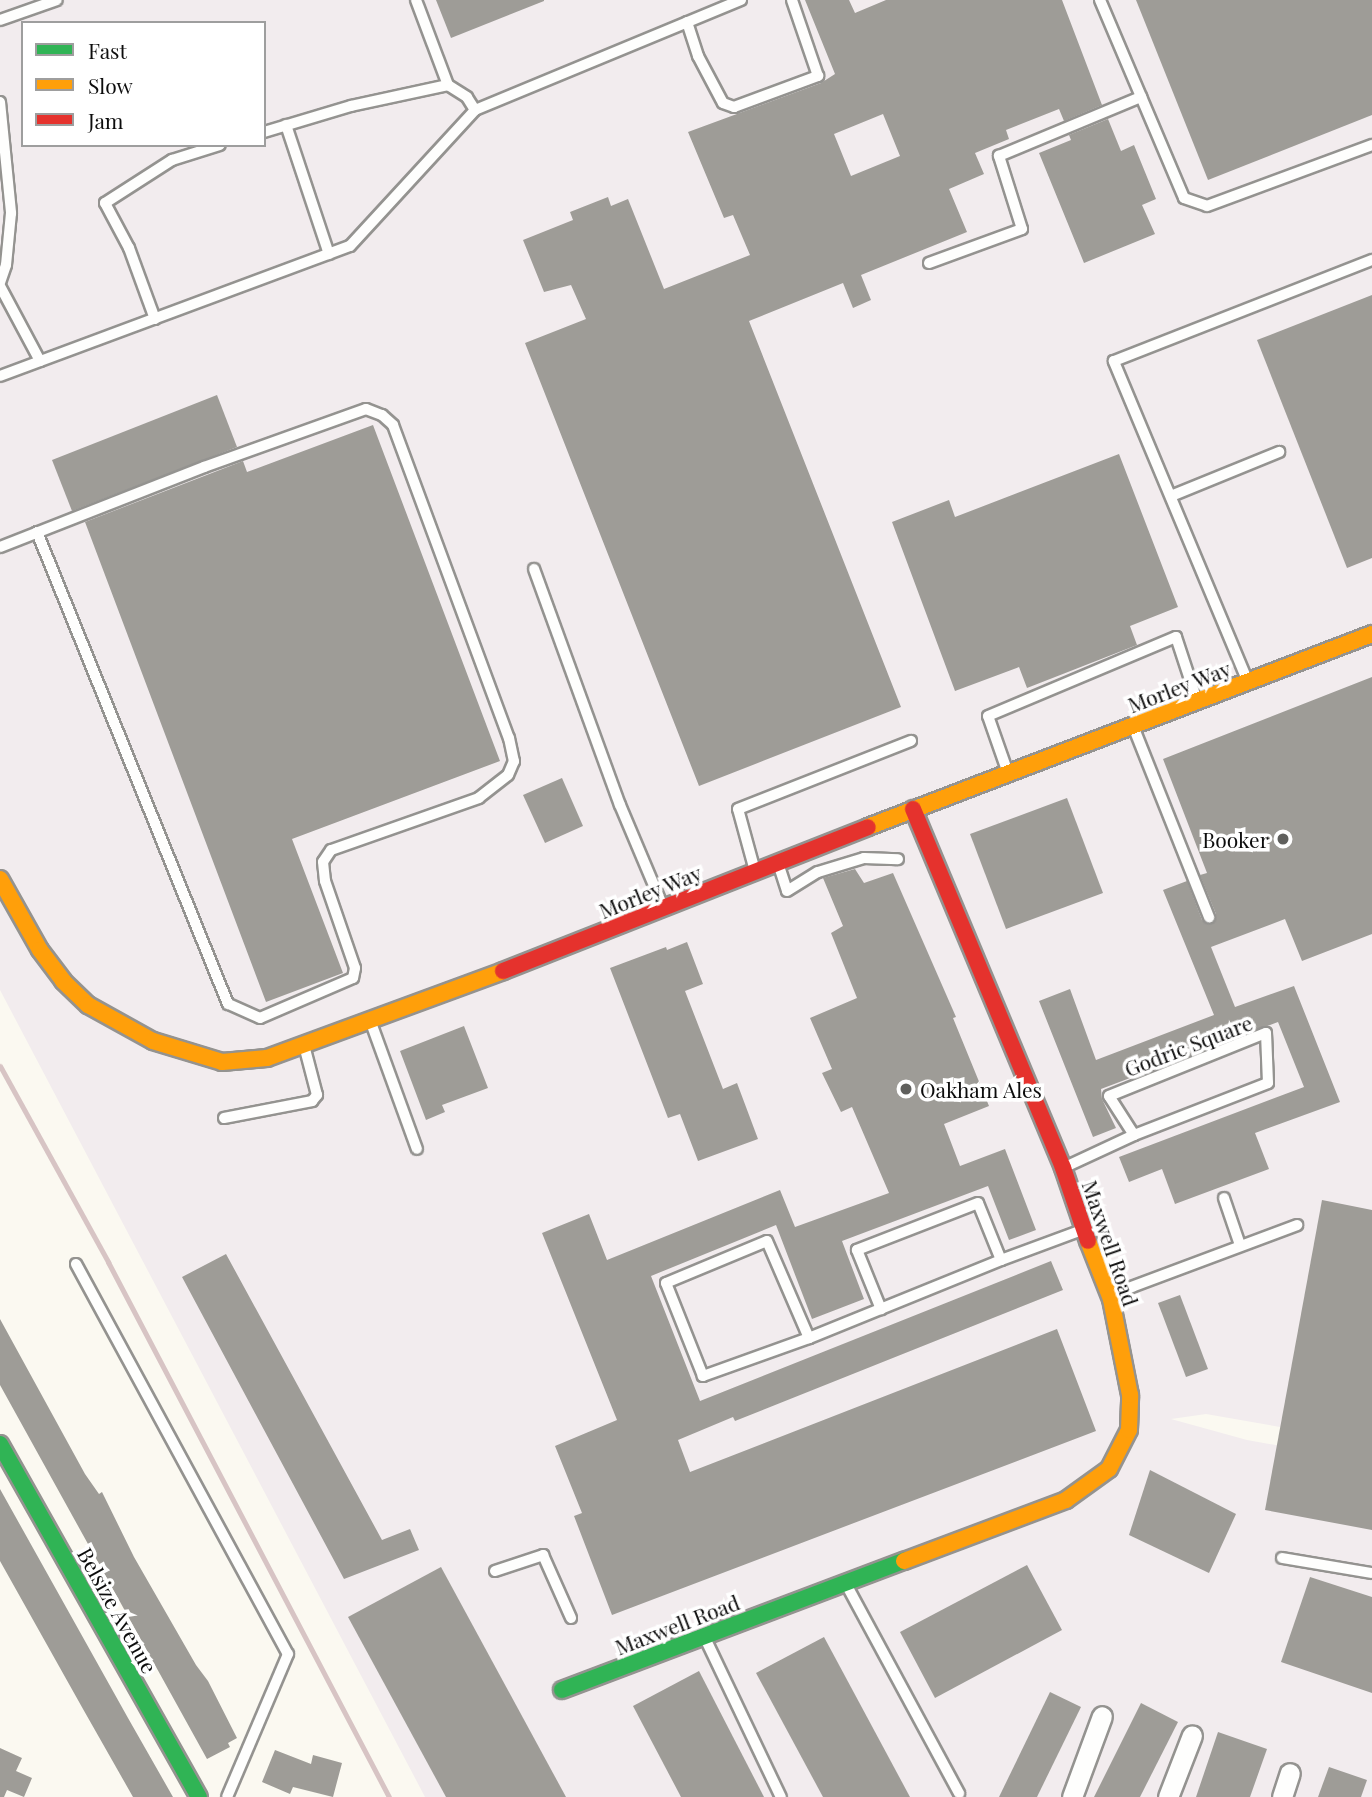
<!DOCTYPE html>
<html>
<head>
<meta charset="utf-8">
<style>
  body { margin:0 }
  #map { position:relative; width:1372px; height:1797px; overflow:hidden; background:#fbf9f1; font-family:"Playfair Display",serif }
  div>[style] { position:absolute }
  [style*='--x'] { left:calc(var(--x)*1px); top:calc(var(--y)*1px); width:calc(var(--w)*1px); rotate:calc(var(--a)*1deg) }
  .industrial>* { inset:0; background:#f2ecee }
  .building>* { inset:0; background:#9e9c97 }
  .roads { filter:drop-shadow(2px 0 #949390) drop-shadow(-2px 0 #949390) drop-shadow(0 2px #949390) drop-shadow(0 -2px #949390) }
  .lane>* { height:10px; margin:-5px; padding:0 5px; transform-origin:5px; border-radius:5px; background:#fefefd }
  .street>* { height:19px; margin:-9.5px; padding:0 9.5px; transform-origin:9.5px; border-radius:9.5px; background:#fefefd }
  .fast>* { height:16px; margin:-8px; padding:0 8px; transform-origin:8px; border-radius:8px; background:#30b455 }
  .slow>* { height:16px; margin:-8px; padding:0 8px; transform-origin:8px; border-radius:8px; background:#ff9f0a }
  .jam>* { height:16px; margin:-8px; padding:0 8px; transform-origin:8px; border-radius:8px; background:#e5322d }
  .rail>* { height:5px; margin:-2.5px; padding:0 2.5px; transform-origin:2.5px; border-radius:2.5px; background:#d7c4c4 }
  .dots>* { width:19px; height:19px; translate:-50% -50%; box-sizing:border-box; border:4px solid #fff; border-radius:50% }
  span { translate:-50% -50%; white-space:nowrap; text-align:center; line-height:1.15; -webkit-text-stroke:7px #fff; paint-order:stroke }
  .street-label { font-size:21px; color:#0d0d0d }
  .poi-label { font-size:21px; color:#0d0d0d }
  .right { translate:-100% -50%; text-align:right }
  .left { translate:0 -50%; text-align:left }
  .legend { position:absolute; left:21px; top:21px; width:245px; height:126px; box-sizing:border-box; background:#fff; border:2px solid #9e9e9e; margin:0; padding:9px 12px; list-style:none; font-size:21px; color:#0d0d0d }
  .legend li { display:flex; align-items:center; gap:14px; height:35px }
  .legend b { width:35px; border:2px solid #9e9e9e }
</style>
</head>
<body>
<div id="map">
  <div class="industrial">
    <i style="clip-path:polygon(evenodd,0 0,1372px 0,1372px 1443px,1206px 1414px,1171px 1419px,1247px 1440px,1372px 1462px,1372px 1797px,425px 1797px,0 990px,0 0,23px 23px,264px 23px,264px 145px,23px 145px,23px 23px)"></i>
  </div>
  <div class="building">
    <i style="clip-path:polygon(436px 0,544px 0,544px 1px,451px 38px)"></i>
    <i style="clip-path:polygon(evenodd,805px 0,849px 0,855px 13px,886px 0,1062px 0,1102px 105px,1064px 121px,1059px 109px,1006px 130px,1009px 139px,975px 153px,984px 174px,949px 189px,967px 232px,861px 275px,871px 300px,853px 308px,843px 283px,749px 321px,901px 707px,699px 786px,525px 343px,586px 319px,571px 285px,544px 292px,523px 240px,573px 220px,570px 212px,608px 197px,611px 206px,628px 199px,664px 289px,750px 255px,733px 215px,724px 218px,688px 132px,821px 83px,835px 74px,805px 0,883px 114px,900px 156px,851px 176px,834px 134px,883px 114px)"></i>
    <i style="clip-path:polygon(1136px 0,1372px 0,1372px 115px,1208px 180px)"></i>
    <i style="clip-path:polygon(1108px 119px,1121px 151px,1134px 145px,1156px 199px,1142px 205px,1155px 234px,1084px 263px,1039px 153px,1071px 140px,1069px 135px)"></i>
    <i style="clip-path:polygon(1372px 295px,1372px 558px,1347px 568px,1257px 340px)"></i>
    <i style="clip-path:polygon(217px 395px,237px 447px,72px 511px,52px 460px)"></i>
    <i style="clip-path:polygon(373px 425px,500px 761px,292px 839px,343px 973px,266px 1002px,85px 522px,243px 461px,247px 472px)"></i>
    <i style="clip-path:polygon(1119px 454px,1178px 607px,1130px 626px,1137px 645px,1027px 688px,1019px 667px,955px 691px,892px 522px,949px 500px,955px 517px)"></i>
    <i style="clip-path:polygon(1372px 677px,1372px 934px,1302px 961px,1285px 919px,1211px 947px,1235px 1007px,1294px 986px,1340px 1102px,1255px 1133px,1269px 1169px,1175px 1204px,1162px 1169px,1129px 1182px,1119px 1157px,1304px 1087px,1278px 1022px,1101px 1089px,1102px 1099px,1116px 1128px,1093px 1137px,1039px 1001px,1070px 989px,1096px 1060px,1214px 1015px,1163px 890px,1187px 881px,1202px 920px,1209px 924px,1215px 921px,1216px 914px,1200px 875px,1207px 873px,1163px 759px)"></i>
    <i style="clip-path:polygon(562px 778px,583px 826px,545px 843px,523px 795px)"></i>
    <i style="clip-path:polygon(1067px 798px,1103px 893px,1006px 929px,970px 834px)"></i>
    <i style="clip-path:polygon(855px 869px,864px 883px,893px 873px,956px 1017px,953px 1018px,989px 1106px,944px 1124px,960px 1166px,1005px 1149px,1036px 1230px,1009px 1240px,988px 1186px,842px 1241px,864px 1299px,812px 1319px,776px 1225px,651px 1276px,700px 1401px,1051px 1261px,1063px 1290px,735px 1421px,733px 1417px,678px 1440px,690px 1472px,1057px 1329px,1096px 1431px,612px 1615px,574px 1516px,582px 1513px,555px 1446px,617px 1420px,542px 1233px,589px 1214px,607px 1260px,780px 1190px,795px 1227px,889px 1193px,852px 1107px,841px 1112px,822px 1073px,832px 1069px,810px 1018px,857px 998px,831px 933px,843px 926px,823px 878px)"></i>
    <i style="clip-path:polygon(687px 942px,703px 984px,685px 991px,723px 1089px,737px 1083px,758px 1139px,698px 1161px,680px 1114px,668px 1118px,610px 968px,666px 947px,667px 950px)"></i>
    <i style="clip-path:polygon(464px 1026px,488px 1088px,442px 1105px,445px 1112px,426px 1120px,400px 1051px)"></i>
    <i style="clip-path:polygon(1322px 1200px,1372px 1210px,1372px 1530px,1265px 1510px)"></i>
    <i style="clip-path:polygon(226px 1254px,382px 1540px,410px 1529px,419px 1550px,344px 1579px,182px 1277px)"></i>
    <i style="clip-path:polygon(1180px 1295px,1208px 1369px,1186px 1377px,1158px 1303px)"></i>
    <i style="clip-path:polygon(0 1319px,85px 1474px,99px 1494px,102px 1492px,134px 1557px,196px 1665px,208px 1681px,237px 1738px,228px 1743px,230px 1747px,207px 1759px,0 1385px)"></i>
    <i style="clip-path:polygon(1150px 1470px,1236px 1514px,1209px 1573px,1129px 1535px)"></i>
    <i style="clip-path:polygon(0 1489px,128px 1718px,173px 1797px,133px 1797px,83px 1709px,0 1561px)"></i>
    <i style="clip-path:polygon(1027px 1565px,1062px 1630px,935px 1698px,900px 1632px)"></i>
    <i style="clip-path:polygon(441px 1567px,566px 1797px,446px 1797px,348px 1617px)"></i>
    <i style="clip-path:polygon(1310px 1577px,1372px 1597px,1372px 1693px,1281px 1662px)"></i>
    <i style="clip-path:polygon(824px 1637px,910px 1797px,823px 1797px,756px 1673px)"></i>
    <i style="clip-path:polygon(699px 1671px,764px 1797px,681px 1797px,633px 1706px)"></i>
    <i style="clip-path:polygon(1050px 1692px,1081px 1707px,1037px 1797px,999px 1797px)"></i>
    <i style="clip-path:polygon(1141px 1703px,1178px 1722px,1140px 1797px,1094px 1797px)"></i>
    <i style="clip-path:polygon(1218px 1732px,1267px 1749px,1250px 1797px,1196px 1797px)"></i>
    <i style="clip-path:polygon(0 1748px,22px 1758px,16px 1771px,32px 1778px,24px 1797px,7px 1790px,4px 1797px,0 1797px)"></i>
    <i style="clip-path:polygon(275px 1750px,311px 1764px,313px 1755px,342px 1763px,333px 1797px,293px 1787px,290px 1794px,262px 1782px)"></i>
    <i style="clip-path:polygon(1329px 1767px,1367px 1780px,1361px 1797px,1318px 1797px)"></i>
  </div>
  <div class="roads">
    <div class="lane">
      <i style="--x:416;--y:0;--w:91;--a:69.4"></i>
      <i style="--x:1100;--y:0;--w:215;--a:67"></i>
      <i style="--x:1184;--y:198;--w:24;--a:19"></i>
      <i style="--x:1207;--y:206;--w:176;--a:-20.3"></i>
      <i style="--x:0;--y:20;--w:60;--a:-19.3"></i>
      <i style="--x:687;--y:22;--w:36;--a:72"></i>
      <i style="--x:698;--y:56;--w:53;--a:62"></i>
      <i style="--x:723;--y:103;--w:12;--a:20"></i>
      <i style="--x:734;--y:107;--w:90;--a:-20.3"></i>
      <i style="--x:818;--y:76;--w:80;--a:-108.9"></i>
      <i style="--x:0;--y:102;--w:112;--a:84.3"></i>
      <i style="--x:11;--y:213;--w:52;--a:95.5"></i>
      <i style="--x:6;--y:265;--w:18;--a:109"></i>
      <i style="--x:475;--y:110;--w:288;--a:-22.5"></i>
      <i style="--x:286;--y:125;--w:136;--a:71.6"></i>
      <i style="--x:929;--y:263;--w:99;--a:-20.1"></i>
      <i style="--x:1022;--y:229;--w:77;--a:-107.5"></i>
      <i style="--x:999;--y:156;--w:154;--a:-22.6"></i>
      <i style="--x:0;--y:286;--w:85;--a:61.9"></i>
      <i style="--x:155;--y:319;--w:76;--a:-110.1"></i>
      <i style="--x:129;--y:248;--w:51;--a:-118.1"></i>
      <i style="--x:105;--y:203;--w:80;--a:-32.7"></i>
      <i style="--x:172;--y:160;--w:50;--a:-17.4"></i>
      <i style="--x:0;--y:376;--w:373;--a:-20.4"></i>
      <i style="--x:350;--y:246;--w:185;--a:-47.4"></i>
      <i style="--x:475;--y:110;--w:15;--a:-122"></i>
      <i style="--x:467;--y:97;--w:22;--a:-148"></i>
      <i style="--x:448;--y:85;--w:99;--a:167.8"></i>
      <i style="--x:351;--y:106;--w:91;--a:163.4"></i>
      <i style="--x:1171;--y:496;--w:117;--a:-22.2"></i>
      <i style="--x:0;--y:547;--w:219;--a:-21.4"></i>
      <i style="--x:204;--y:467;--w:172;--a:-19.7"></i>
      <i style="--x:366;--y:409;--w:17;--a:21"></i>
      <i style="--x:382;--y:415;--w:15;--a:42"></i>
      <i style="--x:393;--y:425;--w:334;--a:69.7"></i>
      <i style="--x:509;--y:738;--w:24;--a:78"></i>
      <i style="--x:514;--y:761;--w:15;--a:113"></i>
      <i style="--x:508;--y:775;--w:37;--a:142"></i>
      <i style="--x:479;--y:798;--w:157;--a:160.6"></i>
      <i style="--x:331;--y:850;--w:14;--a:124"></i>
      <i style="--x:323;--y:862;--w:19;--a:84"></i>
      <i style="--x:325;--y:881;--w:92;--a:71"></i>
      <i style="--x:355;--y:968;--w:10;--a:101"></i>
      <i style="--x:353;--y:978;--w:101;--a:156.7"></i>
      <i style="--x:260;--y:1018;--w:35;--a:-156"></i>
      <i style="--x:228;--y:1004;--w:509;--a:-112.03"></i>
      <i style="--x:534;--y:569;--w:251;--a:70"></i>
      <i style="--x:620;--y:805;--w:111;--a:67.1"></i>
      <i style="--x:1248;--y:682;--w:348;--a:-112.7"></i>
      <i style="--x:1114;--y:361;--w:277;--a:-21.4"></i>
      <i style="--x:1133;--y:726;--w:206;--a:68.3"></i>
      <i style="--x:1008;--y:773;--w:60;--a:-109.3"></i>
      <i style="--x:988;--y:716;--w:204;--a:-22.8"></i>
      <i style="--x:1176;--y:637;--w:64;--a:71.8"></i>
      <i style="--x:778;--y:863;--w:29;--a:72"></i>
      <i style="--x:787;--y:891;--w:36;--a:-32"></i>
      <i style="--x:818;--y:872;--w:48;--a:-16.9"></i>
      <i style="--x:864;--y:858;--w:34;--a:2"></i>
      <i style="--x:755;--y:871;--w:64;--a:-105.3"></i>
      <i style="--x:738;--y:809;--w:186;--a:-21.5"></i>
      <i style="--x:370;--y:1020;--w:137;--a:70"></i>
      <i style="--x:1266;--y:1033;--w:50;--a:87.7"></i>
      <i style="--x:1268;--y:1083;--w:144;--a:158.8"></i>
      <i style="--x:1134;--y:1135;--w:46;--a:-122.7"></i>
      <i style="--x:1109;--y:1096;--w:169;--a:-21.9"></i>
      <i style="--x:224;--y:1118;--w:90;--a:-10.9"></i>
      <i style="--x:312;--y:1101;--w:8;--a:-50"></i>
      <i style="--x:317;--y:1095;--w:52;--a:-104.6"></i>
      <i style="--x:1063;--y:1168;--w:78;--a:-24.9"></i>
      <i style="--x:1224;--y:1198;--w:50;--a:71.2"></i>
      <i style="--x:767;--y:1241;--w:106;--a:66.6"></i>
      <i style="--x:809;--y:1338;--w:113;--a:160.3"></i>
      <i style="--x:703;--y:1376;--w:100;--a:-111.7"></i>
      <i style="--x:666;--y:1283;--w:109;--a:-22.6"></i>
      <i style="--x:1001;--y:1260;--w:86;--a:-20.3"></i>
      <i style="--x:76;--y:1264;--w:444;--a:61.5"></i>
      <i style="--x:288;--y:1654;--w:155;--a:113.1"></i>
      <i style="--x:1110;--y:1295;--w:200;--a:-20.5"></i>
      <i style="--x:809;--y:1338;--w:207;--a:-22.1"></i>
      <i style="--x:1001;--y:1260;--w:61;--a:-112"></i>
      <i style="--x:978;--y:1203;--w:130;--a:158.8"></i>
      <i style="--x:857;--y:1250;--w:64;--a:67.9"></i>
      <i style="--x:1282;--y:1558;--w:91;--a:9.5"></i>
      <i style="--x:495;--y:1571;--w:51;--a:-18.4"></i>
      <i style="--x:543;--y:1555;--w:69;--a:66"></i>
      <i style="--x:846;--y:1584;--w:238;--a:61.6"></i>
      <i style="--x:705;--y:1638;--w:176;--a:64.5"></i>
    </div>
    <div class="street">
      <i style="--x:1072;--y:1797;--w:86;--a:-69.7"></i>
      <i style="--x:1168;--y:1797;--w:66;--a:-68.8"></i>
      <i style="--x:1282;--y:1797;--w:25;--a:-72"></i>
    </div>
    <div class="fast">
      <i style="--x:0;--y:1444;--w:405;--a:60.6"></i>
      <i style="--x:562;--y:1690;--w:366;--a:-20.7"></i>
    </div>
    <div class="slow">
      <i style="--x:868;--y:827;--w:540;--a:-20.95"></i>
      <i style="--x:0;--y:879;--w:81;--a:60.6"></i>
      <i style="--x:40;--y:950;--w:39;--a:53"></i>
      <i style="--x:63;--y:981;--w:35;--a:44"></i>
      <i style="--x:88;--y:1005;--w:74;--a:29"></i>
      <i style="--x:153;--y:1041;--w:72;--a:16.9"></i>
      <i style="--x:222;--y:1062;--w:45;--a:-5.1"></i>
      <i style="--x:267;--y:1058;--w:252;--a:-20.2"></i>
      <i style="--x:904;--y:1561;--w:173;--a:-20.6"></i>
      <i style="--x:1066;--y:1500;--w:53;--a:-35.8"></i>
      <i style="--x:1109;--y:1469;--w:44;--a:-62.9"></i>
      <i style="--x:1129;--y:1430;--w:35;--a:-88"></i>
      <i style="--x:1130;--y:1395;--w:98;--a:-101.2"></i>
      <i style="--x:1111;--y:1299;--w:62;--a:-111.6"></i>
    </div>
    <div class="jam">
      <i style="--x:913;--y:809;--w:389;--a:67.3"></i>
      <i style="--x:1063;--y:1168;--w:77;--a:71.1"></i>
      <i style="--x:503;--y:971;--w:392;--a:-21.5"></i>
    </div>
  </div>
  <div class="rail">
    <i style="--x:0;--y:1066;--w:224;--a:61.1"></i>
    <i style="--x:108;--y:1262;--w:604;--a:62.29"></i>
  </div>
  <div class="dots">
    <i style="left:1283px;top:839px;background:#60605d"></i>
    <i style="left:906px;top:1089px;background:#60605d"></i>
  </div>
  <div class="street-label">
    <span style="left:1179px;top:686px;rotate:-21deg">Morley Way</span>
    <span style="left:650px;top:891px;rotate:-22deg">Morley Way</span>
    <span style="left:1188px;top:1045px;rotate:-21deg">Godric Square</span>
    <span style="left:1111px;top:1243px;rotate:71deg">Maxwell Road</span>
    <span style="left:118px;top:1610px;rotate:61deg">Belsize Avenue</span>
    <span style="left:677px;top:1624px;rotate:-21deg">Maxwell Road</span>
  </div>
  <div class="poi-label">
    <span class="right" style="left:1269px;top:839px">Booker</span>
    <span class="left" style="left:920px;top:1089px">Oakham Ales</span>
  </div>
  <ul class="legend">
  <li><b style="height:9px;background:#30b455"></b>Fast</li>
  <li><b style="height:9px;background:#ff9f0a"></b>Slow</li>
  <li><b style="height:9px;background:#e5322d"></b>Jam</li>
  </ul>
</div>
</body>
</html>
